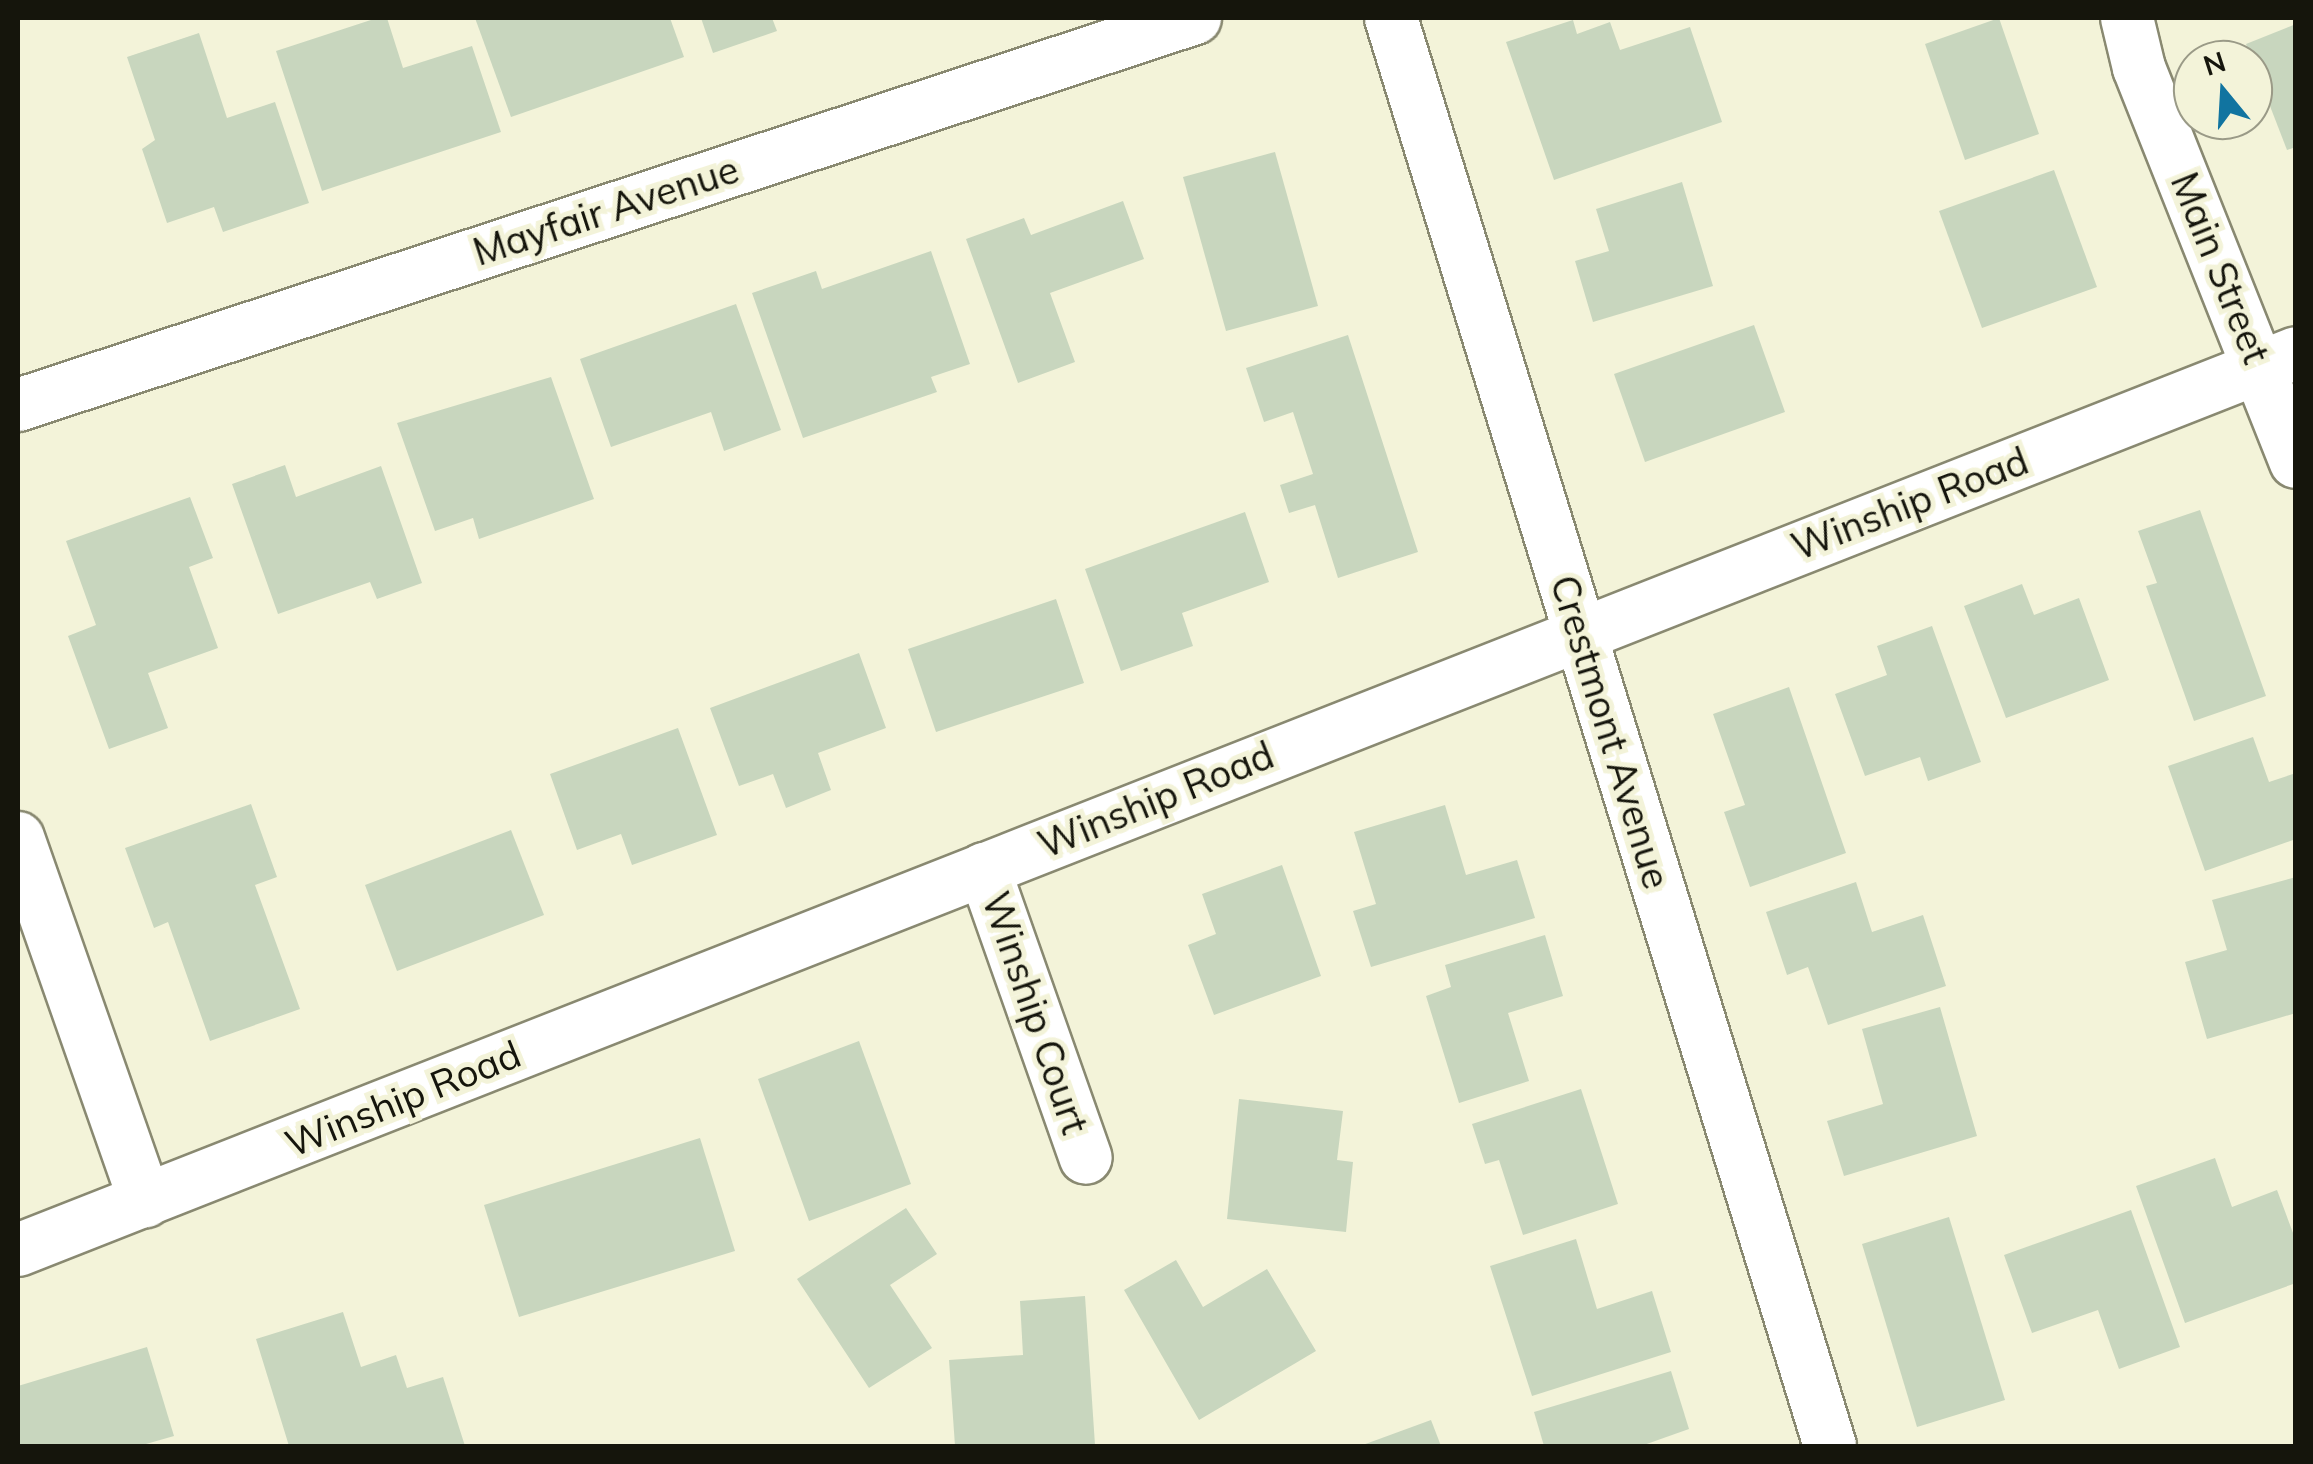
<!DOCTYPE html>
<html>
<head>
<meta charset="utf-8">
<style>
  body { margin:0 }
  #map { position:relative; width:2313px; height:1464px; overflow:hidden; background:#f3f3d9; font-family:Mulish,sans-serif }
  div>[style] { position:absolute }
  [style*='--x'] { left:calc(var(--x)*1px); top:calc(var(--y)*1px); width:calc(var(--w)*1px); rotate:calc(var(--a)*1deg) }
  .building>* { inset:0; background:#c8d6be }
  .roads { filter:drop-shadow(2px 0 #898971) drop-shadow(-2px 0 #898971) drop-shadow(0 2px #898971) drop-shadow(0 -2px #898971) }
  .minor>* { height:52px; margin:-26px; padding:0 26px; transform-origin:26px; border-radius:26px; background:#fff }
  span { translate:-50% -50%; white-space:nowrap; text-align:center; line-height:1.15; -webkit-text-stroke:10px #f3f3d9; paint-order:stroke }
  .street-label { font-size:38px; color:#15150c }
  .frame { position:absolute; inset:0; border:20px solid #15150c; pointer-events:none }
  .north { position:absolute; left:2173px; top:40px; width:100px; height:100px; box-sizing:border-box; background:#f3f3d9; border:2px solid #9a9a87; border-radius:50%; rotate:342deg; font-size:28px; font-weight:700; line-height:40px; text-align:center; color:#15150c }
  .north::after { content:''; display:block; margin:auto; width:35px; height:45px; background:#1174a0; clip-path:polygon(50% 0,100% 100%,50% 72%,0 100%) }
</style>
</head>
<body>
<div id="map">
  <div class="building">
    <i style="clip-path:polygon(377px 18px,387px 18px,403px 68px,472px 46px,501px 132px,322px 191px,276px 51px)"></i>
    <i style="clip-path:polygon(475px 18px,670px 18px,684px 57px,511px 117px)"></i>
    <i style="clip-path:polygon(701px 18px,772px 18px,777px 31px,713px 53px)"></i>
    <i style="clip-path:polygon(1999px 18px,2039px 134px,1965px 160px,1925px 44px)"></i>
    <i style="clip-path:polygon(1573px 20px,1577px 34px,1610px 22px,1620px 50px,1690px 27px,1722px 122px,1554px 180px,1506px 42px)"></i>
    <i style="clip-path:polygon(2296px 24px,2296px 147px,2287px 150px,2246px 44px)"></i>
    <i style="clip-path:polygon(199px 33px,227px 118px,275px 102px,309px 203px,223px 232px,214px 207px,167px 223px,142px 149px,155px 140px,127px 57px)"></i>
    <i style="clip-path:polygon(1275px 152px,1318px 306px,1226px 331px,1183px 177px)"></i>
    <i style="clip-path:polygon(2054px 170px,2097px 287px,1982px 328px,1939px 211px)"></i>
    <i style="clip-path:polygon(1682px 182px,1713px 286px,1593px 322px,1575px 261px,1609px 251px,1596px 209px)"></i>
    <i style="clip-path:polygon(1123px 201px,1144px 259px,1050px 293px,1075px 362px,1018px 383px,966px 239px,1024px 218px,1031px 235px)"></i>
    <i style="clip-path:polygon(931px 251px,970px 364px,931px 377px,937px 392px,803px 438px,752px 293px,816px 271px,822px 289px)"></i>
    <i style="clip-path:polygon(736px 304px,781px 430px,724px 451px,711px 412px,611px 447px,580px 359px)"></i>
    <i style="clip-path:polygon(1754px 325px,1785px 412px,1645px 462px,1614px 374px)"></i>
    <i style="clip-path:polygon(1348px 335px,1418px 552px,1338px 578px,1315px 505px,1289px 513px,1280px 485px,1313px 474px,1293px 412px,1264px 422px,1246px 368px)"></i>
    <i style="clip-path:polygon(551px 377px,594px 499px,479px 539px,473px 518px,435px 531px,397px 423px)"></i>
    <i style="clip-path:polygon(285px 465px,296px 497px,381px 466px,422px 583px,377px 599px,370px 582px,278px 614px,232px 484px)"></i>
    <i style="clip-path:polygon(190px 497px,213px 558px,189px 567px,218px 648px,148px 673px,168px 728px,109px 749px,68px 636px,96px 625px,66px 541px)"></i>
    <i style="clip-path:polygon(2200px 510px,2266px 696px,2194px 721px,2146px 586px,2157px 583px,2138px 531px)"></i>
    <i style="clip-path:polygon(1245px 512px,1269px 582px,1182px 613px,1193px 646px,1121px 671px,1085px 569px)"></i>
    <i style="clip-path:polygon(2022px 584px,2034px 615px,2079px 598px,2109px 680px,2006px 718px,1964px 606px)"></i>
    <i style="clip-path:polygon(1056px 599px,1084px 683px,936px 732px,908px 649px)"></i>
    <i style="clip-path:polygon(1932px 626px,1981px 762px,1928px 781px,1920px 757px,1865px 776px,1835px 694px,1887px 675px,1877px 646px)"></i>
    <i style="clip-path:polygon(859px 653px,886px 728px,818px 753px,831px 790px,786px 808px,773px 774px,739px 786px,710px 708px)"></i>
    <i style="clip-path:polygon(1789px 687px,1846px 853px,1750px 887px,1724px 812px,1745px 805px,1713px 714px)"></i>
    <i style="clip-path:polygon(678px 728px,717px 835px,632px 865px,621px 834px,577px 850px,550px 774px)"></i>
    <i style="clip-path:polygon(2253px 737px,2269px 782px,2296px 773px,2296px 839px,2205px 871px,2168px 766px)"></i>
    <i style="clip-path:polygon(251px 804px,277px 877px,255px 885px,300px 1009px,210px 1041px,168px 922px,154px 928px,125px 848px)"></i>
    <i style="clip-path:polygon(1445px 805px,1466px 875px,1517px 860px,1535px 918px,1371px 967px,1353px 911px,1376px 904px,1354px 832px)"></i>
    <i style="clip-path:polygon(511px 830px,544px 915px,397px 971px,365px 885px)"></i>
    <i style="clip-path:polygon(1282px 865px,1321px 976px,1214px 1015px,1188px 945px,1216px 934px,1202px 894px)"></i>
    <i style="clip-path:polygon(2296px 877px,2296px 1013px,2207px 1039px,2185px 962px,2227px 950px,2212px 900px)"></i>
    <i style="clip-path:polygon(1856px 882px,1872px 932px,1923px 915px,1946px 986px,1828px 1025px,1808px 967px,1787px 975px,1766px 912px)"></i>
    <i style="clip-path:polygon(1545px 935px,1563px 996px,1508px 1013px,1529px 1081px,1459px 1103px,1426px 996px,1451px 987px,1445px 965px)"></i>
    <i style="clip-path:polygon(1940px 1007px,1977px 1136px,1844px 1176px,1827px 1121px,1883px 1104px,1862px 1029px)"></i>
    <i style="clip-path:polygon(859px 1041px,911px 1184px,809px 1221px,758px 1079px)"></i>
    <i style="clip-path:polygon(1581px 1089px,1618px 1204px,1523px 1235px,1499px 1160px,1485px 1164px,1472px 1124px)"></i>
    <i style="clip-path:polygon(1239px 1099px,1343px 1111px,1337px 1160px,1353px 1162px,1346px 1232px,1227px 1219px)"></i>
    <i style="clip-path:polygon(700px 1138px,735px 1251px,519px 1317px,484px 1205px)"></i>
    <i style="clip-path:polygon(2215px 1158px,2232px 1207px,2277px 1190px,2296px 1241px,2296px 1283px,2185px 1323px,2136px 1186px)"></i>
    <i style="clip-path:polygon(906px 1208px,937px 1254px,890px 1285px,932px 1348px,869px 1388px,797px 1279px)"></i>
    <i style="clip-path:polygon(2131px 1210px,2180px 1347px,2119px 1369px,2098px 1310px,2032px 1333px,2004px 1255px)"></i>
    <i style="clip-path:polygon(1949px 1217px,2005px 1400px,1917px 1427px,1862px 1244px)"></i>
    <i style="clip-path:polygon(1576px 1239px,1597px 1309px,1652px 1291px,1671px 1352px,1532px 1396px,1490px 1266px)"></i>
    <i style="clip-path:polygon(1176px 1260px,1203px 1307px,1267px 1269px,1316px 1351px,1199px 1420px,1124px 1290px)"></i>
    <i style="clip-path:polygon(1085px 1296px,1095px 1445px,955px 1446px,949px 1360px,1023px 1355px,1020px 1301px)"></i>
    <i style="clip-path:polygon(343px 1312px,361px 1367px,396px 1355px,407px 1388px,443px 1377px,465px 1446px,289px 1446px,256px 1339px)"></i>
    <i style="clip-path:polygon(147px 1347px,174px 1436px,139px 1446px,18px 1446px,18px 1386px)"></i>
    <i style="clip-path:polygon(1671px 1371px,1689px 1429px,1641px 1446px,1544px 1446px,1534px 1412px)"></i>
    <i style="clip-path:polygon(1431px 1420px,1441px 1446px,1360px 1446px)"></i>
  </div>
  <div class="roads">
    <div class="minor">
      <i style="--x:1391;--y:18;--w:1494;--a:72.91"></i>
      <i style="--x:2127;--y:18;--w:51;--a:76.5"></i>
      <i style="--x:2139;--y:68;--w:424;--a:68.3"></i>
      <i style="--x:18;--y:405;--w:1239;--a:-18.2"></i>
      <i style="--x:18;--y:838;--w:385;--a:70.7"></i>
      <i style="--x:984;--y:869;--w:306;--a:70.6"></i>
      <i style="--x:18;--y:1250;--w:2448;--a:-21.49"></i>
    </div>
  </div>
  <div class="street-label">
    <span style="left:606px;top:211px;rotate:-18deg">Mayfair Avenue</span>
    <span style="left:2220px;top:268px;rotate:68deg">Main Street</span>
    <span style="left:1910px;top:504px;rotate:-21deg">Winship Road</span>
    <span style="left:1610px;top:732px;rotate:73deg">Crestmont Avenue</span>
    <span style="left:1156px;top:800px;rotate:-22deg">Winship Road</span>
    <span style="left:1035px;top:1013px;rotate:71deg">Winship Court</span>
    <span style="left:403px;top:1099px;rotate:-22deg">Winship Road</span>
  </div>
  <div class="frame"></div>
  <div class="north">N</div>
</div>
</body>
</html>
